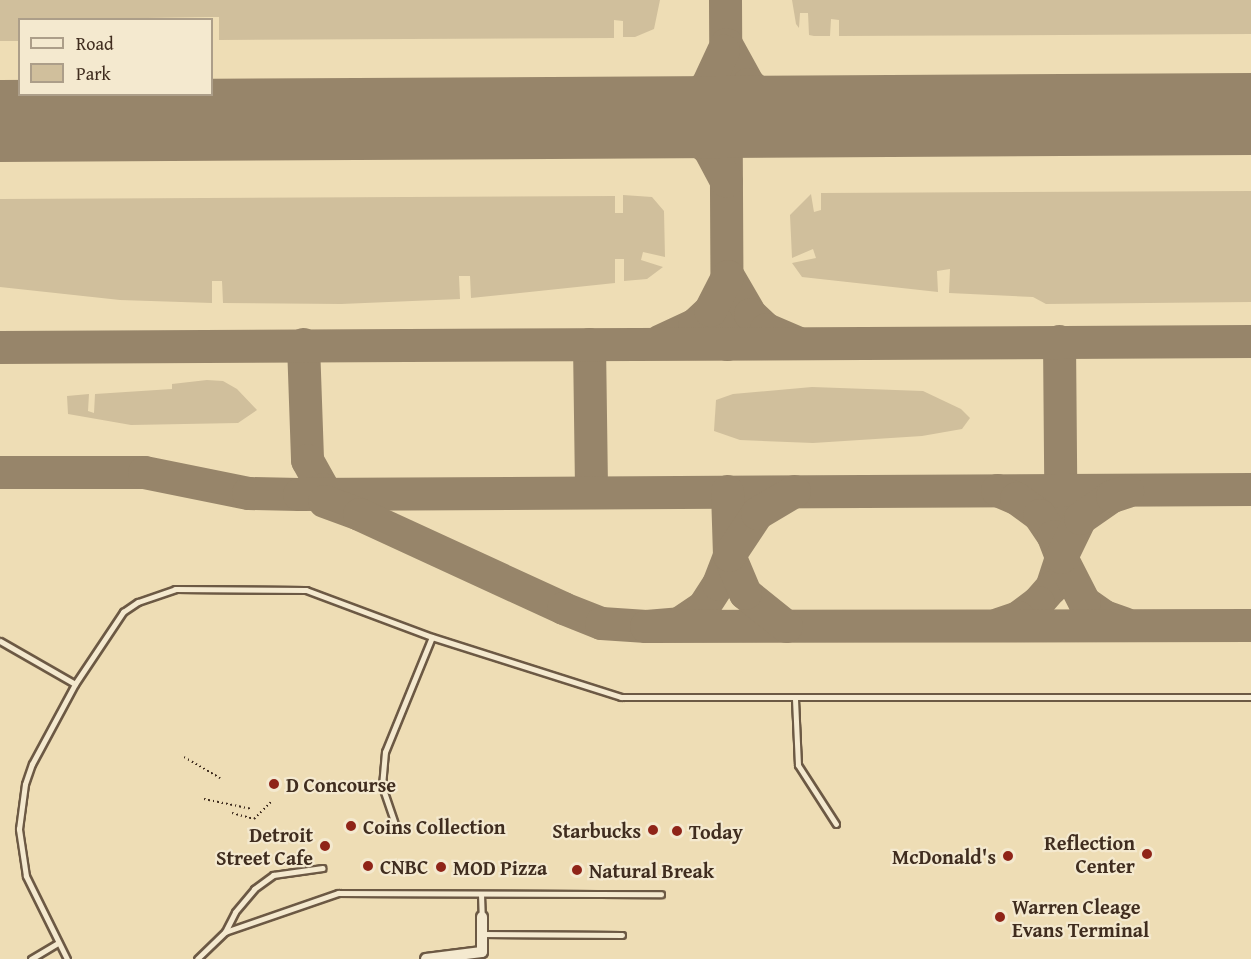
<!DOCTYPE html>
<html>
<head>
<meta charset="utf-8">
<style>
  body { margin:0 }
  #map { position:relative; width:1251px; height:959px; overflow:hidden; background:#eeddb5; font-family:"Gentium Book Plus",serif }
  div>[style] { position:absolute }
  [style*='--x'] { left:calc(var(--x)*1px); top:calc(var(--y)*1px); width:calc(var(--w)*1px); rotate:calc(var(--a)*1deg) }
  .green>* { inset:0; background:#d0bf9c }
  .taxiway>* { height:33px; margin:-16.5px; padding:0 16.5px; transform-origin:16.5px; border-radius:16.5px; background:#97856a }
  .runway>* { height:82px; margin:-41px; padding:0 41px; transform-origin:41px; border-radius:41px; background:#97856a }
  .path>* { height:2px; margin-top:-1px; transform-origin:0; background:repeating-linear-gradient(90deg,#402d1f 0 1.5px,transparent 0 4.5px) }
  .roads { filter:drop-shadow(2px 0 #6c5944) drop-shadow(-2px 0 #6c5944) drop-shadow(0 2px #6c5944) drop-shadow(0 -2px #6c5944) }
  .lane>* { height:5px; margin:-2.5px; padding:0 2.5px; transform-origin:2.5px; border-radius:2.5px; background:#f4e9cf }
  .street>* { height:10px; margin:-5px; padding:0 5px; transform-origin:5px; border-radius:5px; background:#f4e9cf }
  .dots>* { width:16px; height:16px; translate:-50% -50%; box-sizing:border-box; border:3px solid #f4e9cf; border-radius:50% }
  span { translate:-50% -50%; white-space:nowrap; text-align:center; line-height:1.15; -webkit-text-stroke:4.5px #f4e9cf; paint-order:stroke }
  .poi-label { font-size:20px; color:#402d1f; font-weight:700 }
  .left { translate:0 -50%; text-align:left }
  .right { translate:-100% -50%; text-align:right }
  .legend { position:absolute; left:18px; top:18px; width:195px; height:78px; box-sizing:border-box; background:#f4e9cf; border:2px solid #ac9e89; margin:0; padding:8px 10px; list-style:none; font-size:18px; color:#402d1f }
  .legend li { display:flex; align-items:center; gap:12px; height:30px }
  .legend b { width:30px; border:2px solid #ac9e89 }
</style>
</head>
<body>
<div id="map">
  <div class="green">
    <i style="clip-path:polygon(0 0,660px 0,654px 29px,635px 37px,623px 37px,623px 21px,614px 20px,614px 38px,219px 40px,219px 17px,210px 17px,20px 20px,19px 41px,0 41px)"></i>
    <i style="clip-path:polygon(792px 0,1251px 0,1251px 34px,839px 36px,839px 20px,831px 19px,830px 36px,814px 36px,809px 35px,808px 13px,800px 13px,799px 28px,796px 24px)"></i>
    <i style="clip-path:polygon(1251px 191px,1251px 302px,1046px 304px,1033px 297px,949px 293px,950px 269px,937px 271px,938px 292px,802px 277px,792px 263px,816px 258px,813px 249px,792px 258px,790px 215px,811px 194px,814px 212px,821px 210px,821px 193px)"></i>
    <i style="clip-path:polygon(623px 195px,652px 197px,664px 211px,665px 257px,643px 252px,641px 260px,663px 267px,647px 279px,624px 281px,624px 259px,615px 259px,615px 283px,471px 298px,470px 276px,459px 276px,460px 299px,341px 304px,223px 303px,222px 281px,212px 281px,212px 303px,120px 300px,0 287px,0 199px,615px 196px,615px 213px,623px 213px)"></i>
    <i style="clip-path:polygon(207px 380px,223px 381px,237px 389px,257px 410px,238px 423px,131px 425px,68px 414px,67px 396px,89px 394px,88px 411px,94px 413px,95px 394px,172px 389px,172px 384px)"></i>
    <i style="clip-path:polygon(812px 387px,923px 391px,961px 409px,970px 418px,962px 429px,922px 436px,813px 443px,740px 440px,714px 431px,716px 400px,733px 394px)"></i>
  </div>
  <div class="taxiway">
    <i style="--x:725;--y:0;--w:344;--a:89.7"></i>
    <i style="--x:726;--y:44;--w:46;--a:61.2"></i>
    <i style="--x:748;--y:84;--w:23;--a:40"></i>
    <i style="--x:766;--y:99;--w:41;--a:24.7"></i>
    <i style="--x:649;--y:117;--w:46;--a:-23.2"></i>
    <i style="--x:691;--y:99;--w:21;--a:-41"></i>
    <i style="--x:707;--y:85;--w:38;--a:-65"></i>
    <i style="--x:649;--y:117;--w:47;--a:22.7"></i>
    <i style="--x:692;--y:135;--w:22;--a:39"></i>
    <i style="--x:709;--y:149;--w:36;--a:62"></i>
    <i style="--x:728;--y:276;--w:44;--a:59.9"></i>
    <i style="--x:750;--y:314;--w:22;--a:43"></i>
    <i style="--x:766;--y:329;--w:33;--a:23"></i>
    <i style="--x:659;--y:341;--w:38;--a:-25"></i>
    <i style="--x:694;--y:325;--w:22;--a:-43"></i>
    <i style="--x:710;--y:310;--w:38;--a:-63"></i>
    <i style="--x:1059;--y:341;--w:216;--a:89.5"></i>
    <i style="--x:303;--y:344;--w:116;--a:88"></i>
    <i style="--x:307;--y:460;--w:33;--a:61"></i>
    <i style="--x:323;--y:489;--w:22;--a:39"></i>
    <i style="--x:589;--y:344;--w:148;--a:89.2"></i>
    <i style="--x:0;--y:347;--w:1251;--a:-0.27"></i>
    <i style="--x:0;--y:472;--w:144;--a:0"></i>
    <i style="--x:144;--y:472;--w:106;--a:11.4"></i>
    <i style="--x:248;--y:493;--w:51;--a:1.1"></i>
    <i style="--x:299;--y:494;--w:952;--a:-0.3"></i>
    <i style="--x:997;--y:490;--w:21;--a:23"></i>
    <i style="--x:1016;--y:498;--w:29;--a:36"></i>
    <i style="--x:1039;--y:515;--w:25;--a:56"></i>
    <i style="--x:1053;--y:536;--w:22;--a:69"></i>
    <i style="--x:1061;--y:557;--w:32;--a:108"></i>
    <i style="--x:1051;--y:587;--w:20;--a:131"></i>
    <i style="--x:1038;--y:602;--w:25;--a:143"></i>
    <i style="--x:1018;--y:617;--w:21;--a:161"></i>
    <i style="--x:324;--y:501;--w:37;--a:20"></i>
    <i style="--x:359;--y:514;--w:225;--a:24.7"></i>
    <i style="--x:563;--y:608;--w:41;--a:21.5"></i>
    <i style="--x:601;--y:623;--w:45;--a:3.8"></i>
    <i style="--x:646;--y:626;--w:33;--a:-5"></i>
    <i style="--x:679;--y:623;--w:29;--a:-34"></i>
    <i style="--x:703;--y:607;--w:27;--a:-57"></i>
    <i style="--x:718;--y:584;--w:31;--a:-69"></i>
    <i style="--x:729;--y:555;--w:64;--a:-91.8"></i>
    <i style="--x:1124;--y:623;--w:21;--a:-161"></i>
    <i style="--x:1104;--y:616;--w:24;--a:-145"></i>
    <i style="--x:1084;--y:602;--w:51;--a:-117.1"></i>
    <i style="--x:1061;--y:557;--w:43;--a:-64"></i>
    <i style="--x:1080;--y:518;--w:39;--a:-35"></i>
    <i style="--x:1112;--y:496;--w:16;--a:-18"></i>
    <i style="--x:646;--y:626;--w:605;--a:-0.09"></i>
    <i style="--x:786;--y:626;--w:53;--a:-141.2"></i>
    <i style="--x:745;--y:593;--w:41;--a:-112.8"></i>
    <i style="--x:729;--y:555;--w:50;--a:-56.3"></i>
    <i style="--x:757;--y:513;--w:43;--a:-30.7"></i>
  </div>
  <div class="runway">
    <i style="--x:0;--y:121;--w:1251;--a:-0.32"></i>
  </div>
  <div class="path">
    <i style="--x:184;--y:757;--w:42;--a:30.3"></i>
    <i style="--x:204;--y:799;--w:49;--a:11.8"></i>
    <i style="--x:232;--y:813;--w:23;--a:15"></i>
    <i style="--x:254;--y:819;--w:25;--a:-45"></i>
  </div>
  <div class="roads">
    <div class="lane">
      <i style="--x:0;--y:641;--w:86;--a:29.8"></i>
      <i style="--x:795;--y:699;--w:66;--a:87.4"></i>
      <i style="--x:798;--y:765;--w:70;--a:57.2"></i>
      <i style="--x:395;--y:824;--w:40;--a:-108.9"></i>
      <i style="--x:382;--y:786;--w:34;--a:-85"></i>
      <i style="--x:385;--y:752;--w:124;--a:-67.8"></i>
      <i style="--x:481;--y:894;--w:23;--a:88"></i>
      <i style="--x:225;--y:932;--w:22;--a:-63"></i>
      <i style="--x:235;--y:912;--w:30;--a:-50"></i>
      <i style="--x:254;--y:889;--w:24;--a:-36"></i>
      <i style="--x:273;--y:875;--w:50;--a:-8"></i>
      <i style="--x:482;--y:934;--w:140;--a:0.4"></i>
      <i style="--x:31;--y:959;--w:31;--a:-31"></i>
      <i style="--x:67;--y:959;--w:93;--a:-116.3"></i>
      <i style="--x:26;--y:876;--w:48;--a:-98.5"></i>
      <i style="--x:19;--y:829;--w:45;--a:-82.4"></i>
      <i style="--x:25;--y:784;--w:21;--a:-71"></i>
      <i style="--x:32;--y:764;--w:91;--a:-61.7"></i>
      <i style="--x:75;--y:684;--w:87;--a:-56.3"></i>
      <i style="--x:123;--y:612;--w:18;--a:-34"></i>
      <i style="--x:138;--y:602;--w:39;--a:-19"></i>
      <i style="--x:175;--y:589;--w:131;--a:0.4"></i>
      <i style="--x:306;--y:590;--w:134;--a:20.5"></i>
      <i style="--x:432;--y:637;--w:198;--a:17.6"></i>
      <i style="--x:621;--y:697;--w:630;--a:0"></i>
      <i style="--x:197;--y:959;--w:39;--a:-44"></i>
      <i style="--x:225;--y:932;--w:120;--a:-19"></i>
      <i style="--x:338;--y:893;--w:323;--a:0.2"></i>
    </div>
    <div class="street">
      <i style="--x:426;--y:959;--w:56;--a:-7.1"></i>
      <i style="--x:482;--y:952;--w:35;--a:-90"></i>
    </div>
  </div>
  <div class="dots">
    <i style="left:274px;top:784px;background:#8f2418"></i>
    <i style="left:351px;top:826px;background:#8f2418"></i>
    <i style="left:653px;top:830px;background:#8f2418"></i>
    <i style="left:677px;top:831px;background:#8f2418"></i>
    <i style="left:325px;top:846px;background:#8f2418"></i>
    <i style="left:1147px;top:854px;background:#8f2418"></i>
    <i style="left:1008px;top:856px;background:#8f2418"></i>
    <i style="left:368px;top:866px;background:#8f2418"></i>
    <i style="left:441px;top:867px;background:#8f2418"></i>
    <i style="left:577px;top:870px;background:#8f2418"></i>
    <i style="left:1000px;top:917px;background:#8f2418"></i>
  </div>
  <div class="poi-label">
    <span class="left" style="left:286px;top:784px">D Concourse</span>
    <span class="left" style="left:363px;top:826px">Coins Collection</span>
    <span class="right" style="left:641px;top:830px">Starbucks</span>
    <span class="left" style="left:689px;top:831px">Today</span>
    <span class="right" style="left:313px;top:846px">Detroit<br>Street Cafe</span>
    <span class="right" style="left:1135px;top:854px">Reflection<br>Center</span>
    <span class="right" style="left:996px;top:856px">McDonald's</span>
    <span class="left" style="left:380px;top:866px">CNBC</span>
    <span class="left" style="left:453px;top:867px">MOD Pizza</span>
    <span class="left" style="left:589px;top:870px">Natural Break</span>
    <span class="left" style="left:1012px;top:918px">Warren Cleage<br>Evans Terminal</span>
  </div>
  <ul class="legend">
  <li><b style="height:8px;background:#f4e9cf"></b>Road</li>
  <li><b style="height:16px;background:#d0bf9c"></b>Park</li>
  </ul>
</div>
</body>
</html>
